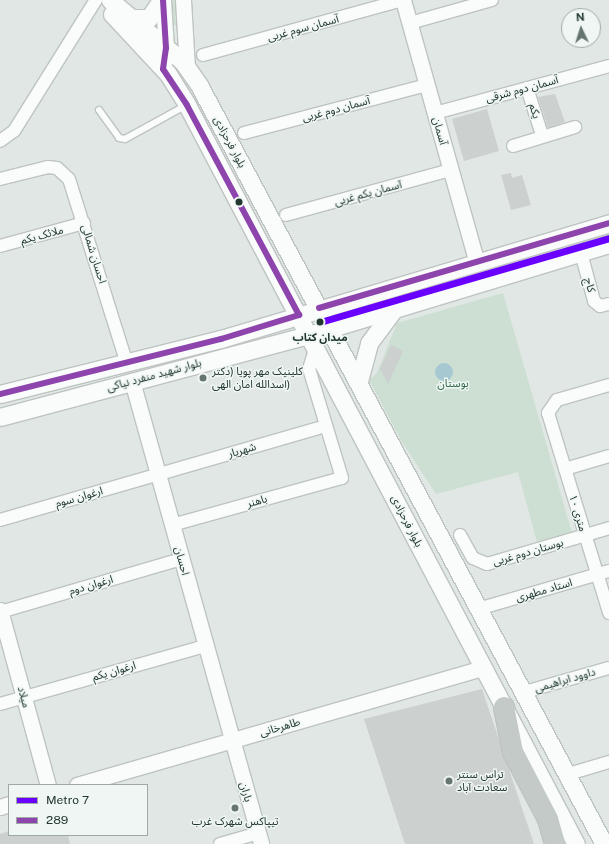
<!DOCTYPE html>
<html>
<head>
<meta charset="utf-8">
<style>
  body { margin:0 }
  #map { position:relative; width:609px; height:844px; overflow:hidden; background:#e1e7e4; font-family:"Public Sans","Noto Sans Arabic",sans-serif }
  div>[style] { position:absolute }
  [style*='--x'] { left:calc(var(--x)*1px); top:calc(var(--y)*1px); width:calc(var(--w)*1px); rotate:calc(var(--a)*1deg) }
  .green>* { inset:0; background:#ccdfd2 }
  .water>* { inset:0; background:#a6c8d0 }
  .round { border-radius:50% }
  .building>* { inset:0; background:#ccd0cf }
  .roads { filter:drop-shadow(1px 0 #bec4c1) drop-shadow(-1px 0 #bec4c1) drop-shadow(0 1px #bec4c1) drop-shadow(0 -1px #bec4c1) }
  .service>* { height:6px; margin:-3px; padding:0 3px; transform-origin:3px; border-radius:3px; background:#fafbfb }
  .minor>* { height:12px; margin:-6px; padding:0 6px; transform-origin:6px; border-radius:6px; background:#fafbfb }
  .tertiary>* { height:15px; margin:-7.5px; padding:0 7.5px; transform-origin:7.5px; border-radius:7.5px; background:#fafbfb }
  .secondary>* { height:17px; margin:-8.5px; padding:0 8.5px; transform-origin:8.5px; border-radius:8.5px; background:#fafbfb }
  .trunk>* { height:20px; margin:-10px; padding:0 10px; transform-origin:10px; border-radius:10px; background:#c4cac8 }
  .bus-1>* { height:6px; margin:-3px; padding:0 3px; transform-origin:3px; border-radius:3px; background:#8e44ad }
  .metro-1>* { height:7px; margin:-3.5px; padding:0 3.5px; transform-origin:3.5px; border-radius:3.5px; background:#6a00ff }
  .dots>* { width:11px; height:11px; translate:-50% -50%; box-sizing:border-box; border:2px solid #eff6f3; border-radius:50% }
  span { translate:-50% -50%; white-space:nowrap; text-align:center; line-height:1.15; -webkit-text-stroke:3px #eff6f3; paint-order:stroke }
  .street-label { font-size:11px; color:#223732 }
  .stop-label { font-size:11px; color:#223732; font-weight:700 }
  .poi-label { font-size:11px; color:#223732 }
  .left { translate:0 -50%; text-align:left }
  .park-label { font-size:11px; color:#31694a }
  .legend { position:absolute; left:8px; top:784px; width:140px; height:52px; box-sizing:border-box; background:#eff6f3; border:1px solid #9daaa6; margin:0; padding:5px 7px; list-style:none; font-size:12px; color:#223732 }
  .legend li { display:flex; align-items:center; gap:8px; height:20px }
  .legend b { width:20px; border:1px solid #9daaa6 }
  .north { position:absolute; left:561px; top:8px; width:40px; height:40px; box-sizing:border-box; background:#eff6f3; border:1px solid #9daaa6; border-radius:50%; rotate:356deg; font-size:11px; font-weight:700; line-height:16px; text-align:center; color:#223732 }
  .north::after { content:''; display:block; margin:auto; width:14px; height:18px; background:#657570; clip-path:polygon(50% 0,100% 100%,50% 72%,0 100%) }
</style>
</head>
<body>
<div id="map">
  <div class="green">
    <i style="clip-path:polygon(169px 0,175px 0,176px 25px,170px 25px)"></i>
    <i style="clip-path:polygon(503px 293px,572px 533px,537px 542px,518px 472px,436px 494px,402px 442px,369px 380px,377px 373px,397px 323px)"></i>
  </div>
  <div class="water">
    <i class="round" style="left:435px;top:363px;width:18px;height:18px"></i>
  </div>
  <div class="building">
    <i style="clip-path:polygon(555px 94px,565px 122px,548px 128px,538px 97px)"></i>
    <i style="clip-path:polygon(487px 109px,499px 151px,464px 161px,452px 119px)"></i>
    <i style="clip-path:polygon(511px 173px,512px 178px,522px 175px,531px 205px,511px 210px,501px 175px)"></i>
    <i style="clip-path:polygon(391px 345px,403px 351px,388px 384px,380px 369px)"></i>
    <i style="clip-path:polygon(482px 689px,534px 844px,405px 844px,364px 719px)"></i>
    <i style="clip-path:polygon(9px 831px,9px 835px,68px 835px,70px 844px,0 844px,0 834px)"></i>
  </div>
  <div class="roads">
    <div class="service">
      <i style="--x:99;--y:110;--w:34;--a:54"></i>
      <i style="--x:119;--y:138;--w:6;--a:9"></i>
      <i style="--x:125;--y:139;--w:68;--a:-28.8"></i>
    </div>
    <div class="minor">
      <i style="--x:410;--y:23;--w:85;--a:-15.7"></i>
      <i style="--x:203;--y:55;--w:207;--a:-15.4"></i>
      <i style="--x:527;--y:88;--w:49;--a:72.3"></i>
      <i style="--x:435;--y:113;--w:180;--a:-15.1"></i>
      <i style="--x:244;--y:133;--w:189;--a:-14.7"></i>
      <i style="--x:0;--y:141;--w:17;--a:-36"></i>
      <i style="--x:14;--y:131;--w:155;--a:-58"></i>
      <i style="--x:513;--y:146;--w:65;--a:-17"></i>
      <i style="--x:0;--y:179;--w:49;--a:-14"></i>
      <i style="--x:48;--y:167;--w:9;--a:6"></i>
      <i style="--x:57;--y:168;--w:16;--a:43"></i>
      <i style="--x:69;--y:179;--w:191;--a:72.6"></i>
      <i style="--x:286;--y:215;--w:171;--a:-15.3"></i>
      <i style="--x:0;--y:246;--w:87;--a:-15.3"></i>
      <i style="--x:581;--y:253;--w:50;--a:74.8"></i>
      <i style="--x:594;--y:301;--w:8;--a:40"></i>
      <i style="--x:600;--y:306;--w:9;--a:-13"></i>
      <i style="--x:609;--y:385;--w:54;--a:163.9"></i>
      <i style="--x:557;--y:400;--w:16;--a:125"></i>
      <i style="--x:548;--y:413;--w:209;--a:73"></i>
      <i style="--x:565;--y:469;--w:46;--a:-16.5"></i>
      <i style="--x:0;--y:520;--w:339;--a:-16.1"></i>
      <i style="--x:172;--y:525;--w:176;--a:-15.5"></i>
      <i style="--x:342;--y:478;--w:114;--a:-106.8"></i>
      <i style="--x:309;--y:369;--w:21;--a:-73"></i>
      <i style="--x:460;--y:535;--w:26;--a:61"></i>
      <i style="--x:473;--y:558;--w:15;--a:23"></i>
      <i style="--x:487;--y:564;--w:127;--a:-16.4"></i>
      <i style="--x:478;--y:609;--w:136;--a:-16.2"></i>
      <i style="--x:0;--y:612;--w:189;--a:-16.3"></i>
      <i style="--x:521;--y:693;--w:91;--a:-15.9"></i>
      <i style="--x:0;--y:704;--w:213;--a:-15.8"></i>
      <i style="--x:565;--y:775;--w:46;--a:-16.5"></i>
      <i style="--x:220;--y:844;--w:40;--a:-16"></i>
    </div>
    <div class="tertiary">
      <i style="--x:183;--y:0;--w:67;--a:86.6"></i>
      <i style="--x:403;--y:0;--w:273;--a:74.3"></i>
      <i style="--x:163;--y:69;--w:21;--a:-82"></i>
      <i style="--x:166;--y:48;--w:48;--a:-93.6"></i>
      <i style="--x:132;--y:381;--w:481;--a:74.4"></i>
      <i style="--x:0;--y:610;--w:181;--a:74.7"></i>
      <i style="--x:77;--y:785;--w:423;--a:-16.1"></i>
      <i style="--x:0;--y:807;--w:9;--a:-18"></i>
    </div>
    <div class="secondary">
      <i style="--x:110;--y:0;--w:96;--a:40.3"></i>
      <i style="--x:183;--y:62;--w:28;--a:55"></i>
      <i style="--x:199;--y:85;--w:860;--a:61.92"></i>
      <i style="--x:112;--y:14;--w:82;--a:47"></i>
      <i style="--x:168;--y:74;--w:36;--a:58"></i>
      <i style="--x:187;--y:105;--w:835;--a:62.24"></i>
      <i style="--x:130;--y:18;--w:19;--a:0"></i>
      <i style="--x:149;--y:18;--w:22;--a:-56"></i>
      <i style="--x:359;--y:381;--w:39;--a:-75"></i>
      <i style="--x:369;--y:343;--w:44;--a:-53.4"></i>
      <i style="--x:0;--y:394;--w:228;--a:-14"></i>
      <i style="--x:221;--y:339;--w:405;--a:-16.6"></i>
      <i style="--x:0;--y:417;--w:320;--a:-14.9"></i>
      <i style="--x:309;--y:335;--w:313;--a:-16.9"></i>
    </div>
    <div class="trunk">
      <i style="--x:504;--y:707;--w:46;--a:78.7"></i>
      <i style="--x:513;--y:752;--w:76;--a:62.4"></i>
      <i style="--x:548;--y:819;--w:26;--a:74"></i>
    </div>
  </div>
  <div class="bus-1">
    <i style="--x:319;--y:308;--w:302;--a:-16.3"></i>
    <i style="--x:0;--y:394;--w:228;--a:-14"></i>
    <i style="--x:221;--y:339;--w:82;--a:-17.1"></i>
    <i style="--x:299;--y:315;--w:238;--a:-118.1"></i>
    <i style="--x:187;--y:105;--w:43;--a:-123.7"></i>
    <i style="--x:163;--y:69;--w:21;--a:-82"></i>
    <i style="--x:166;--y:48;--w:48;--a:-93.6"></i>
  </div>
  <div class="metro-1">
    <i style="--x:320;--y:322;--w:301;--a:-16.2"></i>
  </div>
  <div class="dots">
    <i style="left:239px;top:202px;background:#223732"></i>
    <i style="left:320px;top:322px;background:#223732"></i>
    <i style="left:203px;top:378px;background:#657570"></i>
    <i style="left:449px;top:781px;background:#657570"></i>
    <i style="left:235px;top:808px;background:#657570"></i>
  </div>
  <div class="street-label">
    <span style="left:303px;top:28px;rotate:-15deg">آسمان سوم غربی</span>
    <span style="left:522px;top:89px;rotate:-15deg">آسمان دوم شرقی</span>
    <span style="left:336px;top:109px;rotate:-15deg">آسمان دوم غربی</span>
    <span style="left:535px;top:111px;rotate:73deg">یکم</span>
    <span style="left:440px;top:131px;rotate:75deg">آسمان</span>
    <span style="left:230px;top:142px;rotate:62deg">بلوار فرحزادی</span>
    <span style="left:368px;top:193px;rotate:-15deg">آسمان یکم غربی</span>
    <span style="left:42px;top:235px;rotate:-15deg">ملائک یکم</span>
    <span style="left:94px;top:254px;rotate:73deg">احسان شمالی</span>
    <span style="left:590px;top:285px;rotate:74deg">کاج</span>
    <span style="left:154px;top:375px;rotate:-15deg">بلوار شهید منفرد نیاکی</span>
    <span style="left:242px;top:450px;rotate:-16deg">شهریار</span>
    <span style="left:79px;top:497px;rotate:-16deg">ارغوان سوم</span>
    <span style="left:257px;top:501px;rotate:-16deg">باهنر</span>
    <span style="left:578px;top:513px;rotate:73deg">۱۰ متری</span>
    <span style="left:407px;top:521px;rotate:63deg">بلوار فرحزادی</span>
    <span style="left:528px;top:552px;rotate:-16deg">بوستان دوم غربی</span>
    <span style="left:182px;top:561px;rotate:75deg">احسان</span>
    <span style="left:91px;top:585px;rotate:-16deg">ارغوان دوم</span>
    <span style="left:544px;top:590px;rotate:-16deg">استاد مطهری</span>
    <span style="left:114px;top:671px;rotate:-16deg">ارغوان یکم</span>
    <span style="left:565px;top:680px;rotate:-16deg">داوود ابراهیمی</span>
    <span style="left:24px;top:697px;rotate:75deg">میلاد</span>
    <span style="left:280px;top:727px;rotate:-16deg">طاهرخانی</span>
    <span style="left:246px;top:792px;rotate:74deg">باران</span>
  </div>
  <div class="stop-label">
    <span style="left:320px;top:337px">میدان کتاب</span>
  </div>
  <div class="poi-label">
    <span class="left" style="left:212px;top:378px">کلینیک مهر پویا (دکتر<br>اسدالله امان الهی)</span>
    <span class="left" style="left:457px;top:781px">تراس سنتر<br>سعادت آباد</span>
    <span style="left:235px;top:821px">تیپاکس شهرک غرب</span>
  </div>
  <div class="park-label">
    <span style="left:453px;top:383px">بوستان</span>
  </div>
  <ul class="legend">
  <li><b style="height:5px;background:#6a00ff"></b>Metro 7</li>
  <li><b style="height:5px;background:#8e44ad"></b>289</li>
  </ul>
  <div class="north">N</div>
</div>
</body>
</html>
